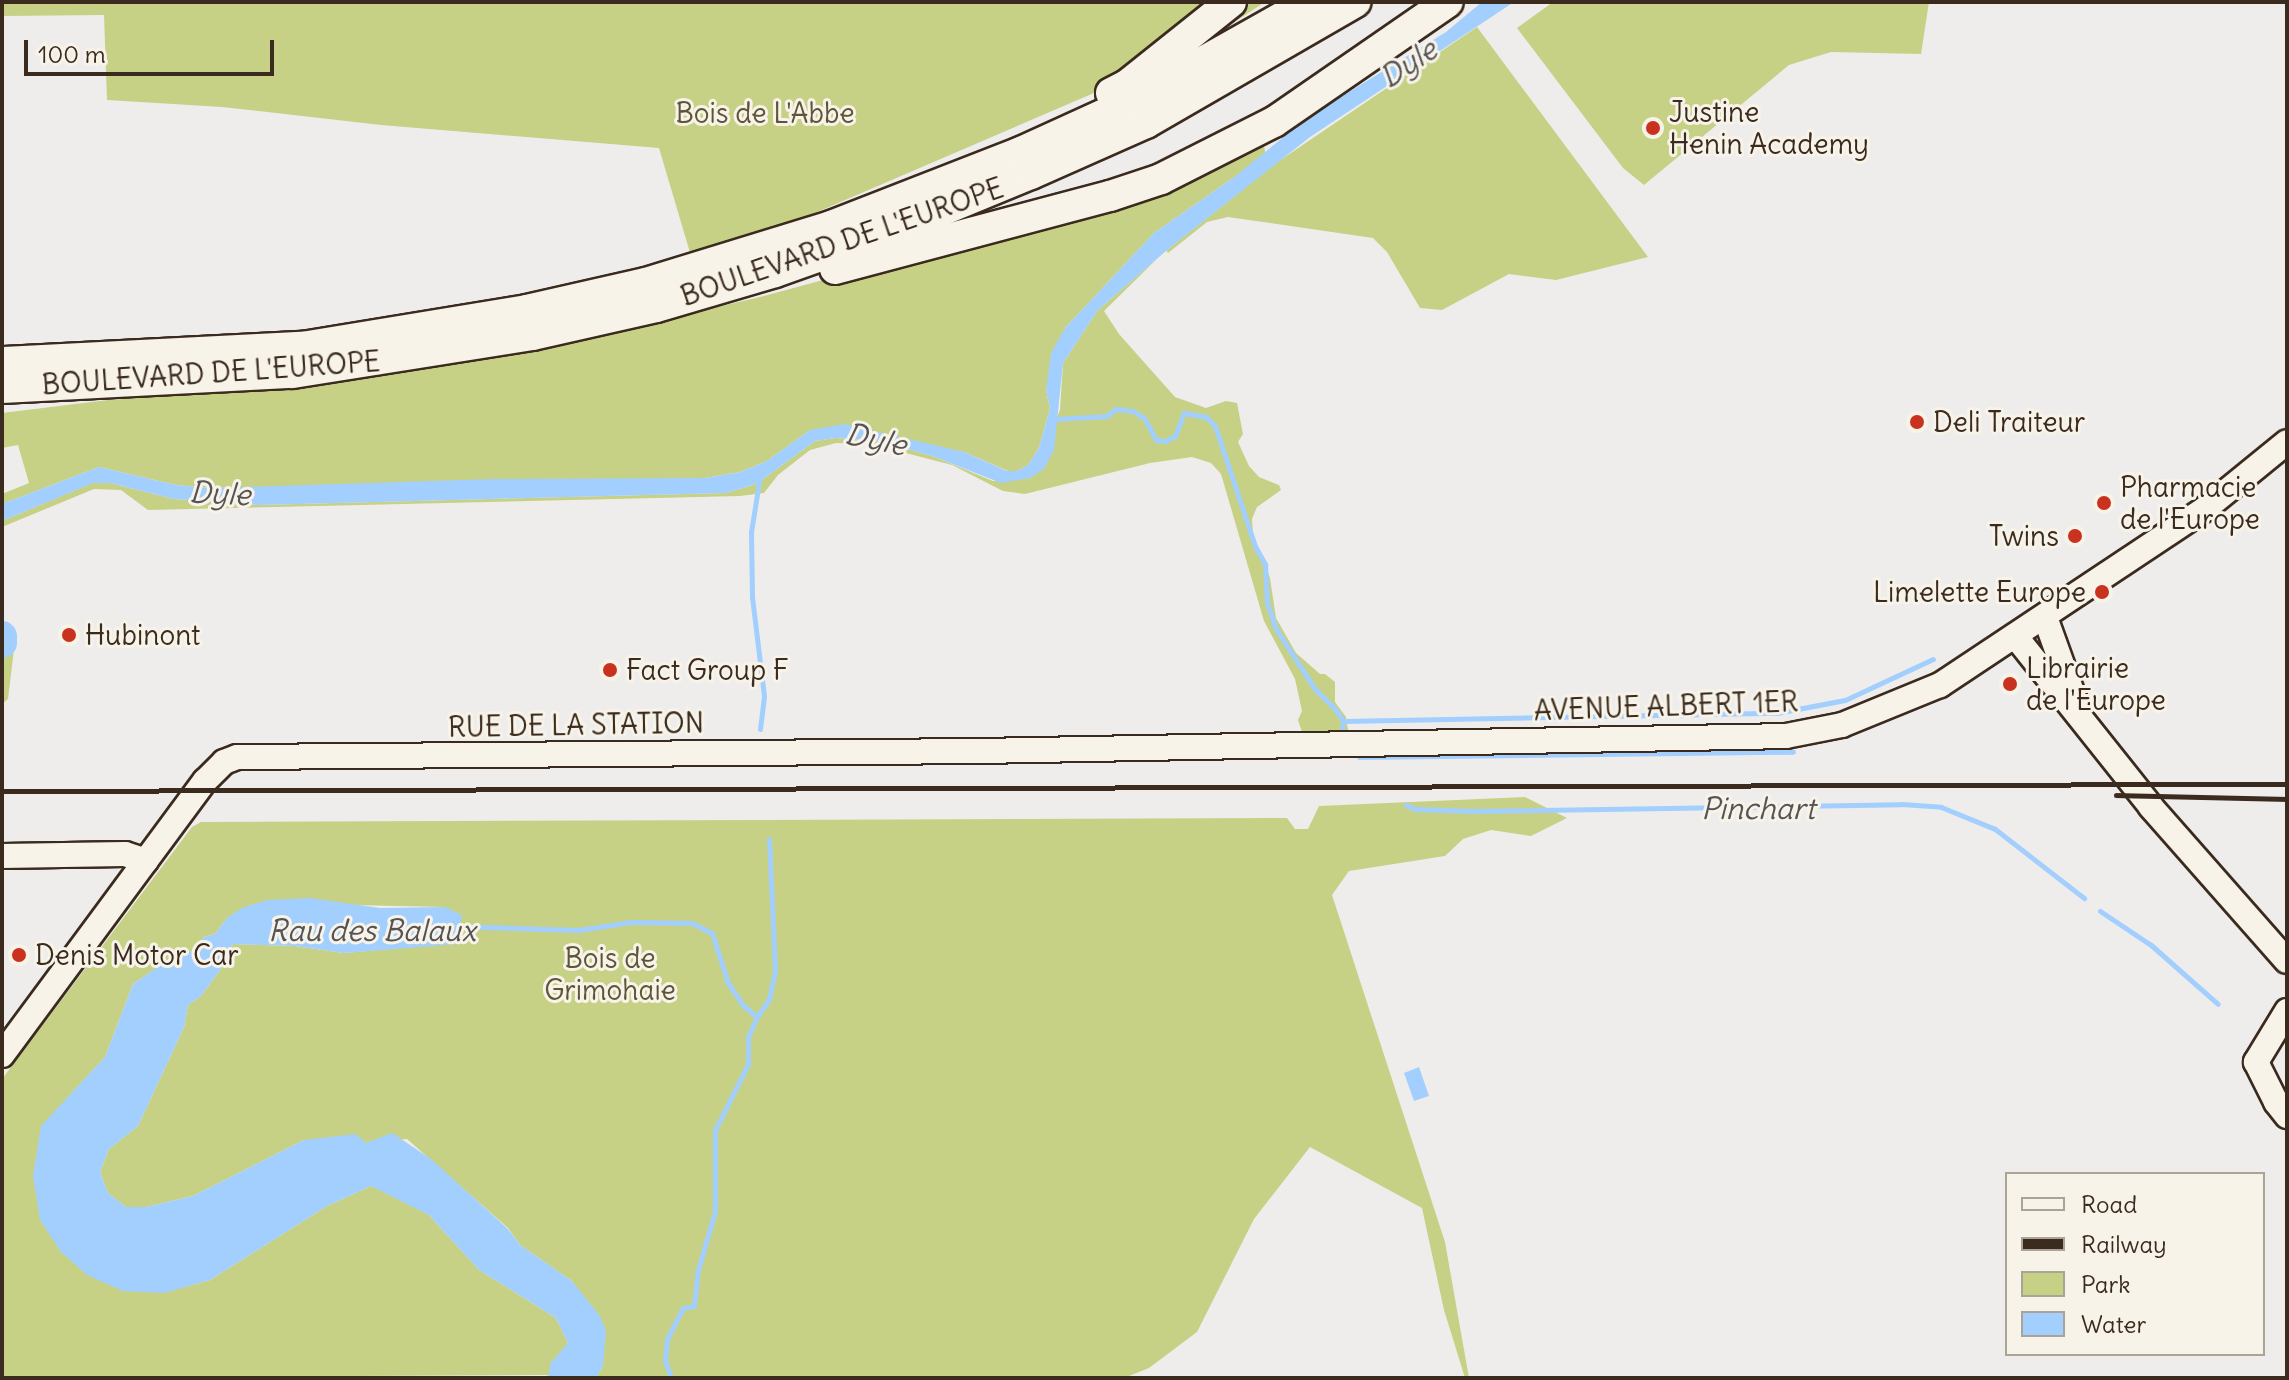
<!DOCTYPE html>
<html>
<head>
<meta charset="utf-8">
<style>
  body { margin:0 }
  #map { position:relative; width:2289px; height:1380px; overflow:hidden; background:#eeedec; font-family:Delius,sans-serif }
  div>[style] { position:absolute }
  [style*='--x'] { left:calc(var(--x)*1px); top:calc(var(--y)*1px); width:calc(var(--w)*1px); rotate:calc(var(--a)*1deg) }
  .green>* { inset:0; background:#c6d185 }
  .water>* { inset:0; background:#a2cffd }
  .stream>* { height:5px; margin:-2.5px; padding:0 2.5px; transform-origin:2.5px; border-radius:2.5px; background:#a2cffd }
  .river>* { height:30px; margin:-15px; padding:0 15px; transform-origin:15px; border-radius:15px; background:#a2cffd }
  .roads { filter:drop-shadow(2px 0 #3b2a1e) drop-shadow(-2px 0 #3b2a1e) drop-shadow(0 2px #3b2a1e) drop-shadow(0 -2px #3b2a1e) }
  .secondary>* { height:24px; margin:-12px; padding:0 12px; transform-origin:12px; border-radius:12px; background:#f7f3e8 }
  .highway>* { height:30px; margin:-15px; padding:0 15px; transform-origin:15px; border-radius:15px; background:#f7f3e8 }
  .rail>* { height:5px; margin:-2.5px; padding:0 2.5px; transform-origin:2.5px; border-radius:2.5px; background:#3b2a1e }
  .dots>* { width:22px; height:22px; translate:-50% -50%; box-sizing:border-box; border:4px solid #f7f3e8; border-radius:50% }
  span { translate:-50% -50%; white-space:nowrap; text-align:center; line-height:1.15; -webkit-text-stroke:6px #f7f3e8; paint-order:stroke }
  .poi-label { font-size:28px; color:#3b2a1e }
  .left { translate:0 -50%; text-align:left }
  .right { translate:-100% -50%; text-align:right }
  .park-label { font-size:28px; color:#5e5438 }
  .street-label { font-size:28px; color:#3b2a1e }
  .water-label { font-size:30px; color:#555356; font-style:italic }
  .frame { position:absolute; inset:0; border:4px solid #3b2a1e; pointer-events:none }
  .legend { position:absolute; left:2005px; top:1172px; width:260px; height:184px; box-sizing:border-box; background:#f7f3e8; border:2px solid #aca397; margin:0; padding:10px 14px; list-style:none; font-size:24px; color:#3b2a1e }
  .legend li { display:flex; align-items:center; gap:16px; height:40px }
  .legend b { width:40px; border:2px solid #aca397 }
  .scale { position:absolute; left:24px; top:40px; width:250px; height:36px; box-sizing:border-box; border:4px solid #3b2a1e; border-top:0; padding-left:10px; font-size:24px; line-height:28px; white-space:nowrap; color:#3b2a1e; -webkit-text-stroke:6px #f7f3e8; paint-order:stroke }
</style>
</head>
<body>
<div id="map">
  <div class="green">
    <i style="clip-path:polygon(2px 2px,1265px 2px,1187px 53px,787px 225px,691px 256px,659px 148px,381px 125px,222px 107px,107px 100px,104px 15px,2px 16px)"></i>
    <i style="clip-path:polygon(1553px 2px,1929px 2px,1921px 54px,1831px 52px,1789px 65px,1644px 185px,1623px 168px,1517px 28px)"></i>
    <i style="clip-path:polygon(1477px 27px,1648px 257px,1556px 280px,1509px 274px,1442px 310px,1420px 308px,1387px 252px,1373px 238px,1228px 217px,1207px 222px,1168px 253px,1166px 250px,1104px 311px,1119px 334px,1175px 397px,1206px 408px,1226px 401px,1237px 403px,1243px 434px,1238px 442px,1249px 466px,1259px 477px,1279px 485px,1281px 490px,1257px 507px,1252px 519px,1253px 534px,1270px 578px,1276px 618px,1296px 653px,1320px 674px,1325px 674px,1335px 682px,1335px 702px,1346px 717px,1348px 730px,1333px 735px,1302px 732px,1298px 720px,1302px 711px,1295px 679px,1264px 621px,1221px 474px,1211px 463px,1192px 457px,1150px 463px,1025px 494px,1003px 491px,952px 465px,871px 444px,836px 443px,810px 450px,778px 475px,764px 493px,740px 496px,148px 510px,121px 490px,94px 489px,2px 527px,2px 521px,92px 483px,110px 483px,174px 499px,259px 505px,726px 493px,756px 484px,815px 441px,835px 438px,881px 441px,935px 457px,993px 481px,1030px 478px,1060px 410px,1063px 363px,1098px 310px,1167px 250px,1276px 163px)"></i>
    <i style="clip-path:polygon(1262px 138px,1266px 155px,1154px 233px,1065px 328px,1046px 390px,1050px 408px,1039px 448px,1028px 465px,1017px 471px,1008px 471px,964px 452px,810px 430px,767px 461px,740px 472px,705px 478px,211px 488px,176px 485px,99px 467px,2px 504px,2px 494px,29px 483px,18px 445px,2px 448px,2px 413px,108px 400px,331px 384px,537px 349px,760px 297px,1116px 201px)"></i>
    <i style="clip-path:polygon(2px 621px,14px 649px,8px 699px,2px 704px)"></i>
    <i style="clip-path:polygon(1525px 797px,1567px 818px,1531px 836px,1491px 830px,1463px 839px,1445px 856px,1349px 871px,1332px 895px,1445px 1242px,1469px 1378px,1465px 1378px,1444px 1310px,1422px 1208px,1310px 1147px,1254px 1219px,1197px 1332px,1149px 1368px,1124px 1378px,596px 1378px,603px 1366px,572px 1281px,520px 1245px,508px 1228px,407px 1139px,366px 1143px,304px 1140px,193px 1196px,146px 1207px,126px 1207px,108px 1193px,100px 1172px,109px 1149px,138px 1126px,184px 1027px,188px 1005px,201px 996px,223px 966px,233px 944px,295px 946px,344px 953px,458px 943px,445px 907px,351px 905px,227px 918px,215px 934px,204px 937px,192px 951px,171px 958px,133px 984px,105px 1057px,41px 1127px,181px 1288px,210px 1280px,327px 1206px,371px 1186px,400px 1198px,429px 1215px,479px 1270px,556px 1318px,568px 1343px,550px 1375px,2px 1378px,2px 1079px,192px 827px,201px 822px,1287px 818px,1295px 829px,1308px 829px,1319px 806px)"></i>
  </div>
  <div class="water">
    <i style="clip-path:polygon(1482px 2px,1514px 2px,1310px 137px,1167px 250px,1098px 310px,1063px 363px,1054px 450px,1044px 469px,1030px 478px,1001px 483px,935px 457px,881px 441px,835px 438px,815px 441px,756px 484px,726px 493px,259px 505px,174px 499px,110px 483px,93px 483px,2px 521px,2px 504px,99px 467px,176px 485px,211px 488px,494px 479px,705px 478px,740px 472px,767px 461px,810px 430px,844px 424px,964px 452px,1007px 471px,1017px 471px,1028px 465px,1039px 448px,1050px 408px,1046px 390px,1051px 353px,1065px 328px,1154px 233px,1233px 178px,1307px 118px,1446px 32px)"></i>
    <i style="clip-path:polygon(310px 898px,380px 908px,445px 907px,462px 915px,458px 944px,344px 953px,295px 946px,233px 944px,223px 966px,201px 996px,188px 1005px,184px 1027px,138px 1126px,109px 1149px,100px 1172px,108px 1193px,126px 1207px,146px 1207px,193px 1196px,304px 1140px,356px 1134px,366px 1143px,392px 1133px,431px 1159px,508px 1229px,520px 1245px,572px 1281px,600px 1316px,606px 1331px,603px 1366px,596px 1378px,540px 1378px,549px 1375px,550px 1364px,568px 1343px,556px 1318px,479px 1270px,429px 1215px,371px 1186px,327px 1206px,210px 1280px,164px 1293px,123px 1291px,87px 1275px,61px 1252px,40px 1220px,33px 1176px,41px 1126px,105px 1057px,133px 984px,171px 958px,192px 951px,204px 937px,215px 934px,227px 918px,242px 908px,267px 900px)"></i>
    <i style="clip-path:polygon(1419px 1067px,1429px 1096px,1414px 1101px,1404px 1073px)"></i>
  </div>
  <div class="stream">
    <i style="--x:1055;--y:419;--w:52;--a:-3.3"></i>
    <i style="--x:1107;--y:416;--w:11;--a:-41"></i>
    <i style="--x:1115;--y:409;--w:18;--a:6"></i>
    <i style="--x:1133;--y:411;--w:13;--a:32"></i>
    <i style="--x:1144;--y:418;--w:25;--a:61"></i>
    <i style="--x:1156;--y:440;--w:9;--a:6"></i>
    <i style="--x:1165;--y:441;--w:11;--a:-27"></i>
    <i style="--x:1175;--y:436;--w:25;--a:-69"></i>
    <i style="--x:1184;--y:413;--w:22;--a:10"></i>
    <i style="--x:1206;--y:417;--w:13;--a:45"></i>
    <i style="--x:1215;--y:426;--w:126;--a:71.6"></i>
    <i style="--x:1255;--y:546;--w:21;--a:61"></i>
    <i style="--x:1265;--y:564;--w:39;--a:87"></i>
    <i style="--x:1267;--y:603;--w:28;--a:71"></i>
    <i style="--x:1276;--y:629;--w:72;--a:57"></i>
    <i style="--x:1315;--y:689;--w:30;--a:45"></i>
    <i style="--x:1336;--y:710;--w:13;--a:58"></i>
    <i style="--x:1343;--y:721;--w:8;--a:97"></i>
    <i style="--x:1343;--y:721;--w:434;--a:-1.1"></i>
    <i style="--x:1777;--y:713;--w:69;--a:-10.8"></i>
    <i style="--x:1845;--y:700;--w:97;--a:-25"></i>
    <i style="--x:760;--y:729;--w:33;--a:-83"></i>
    <i style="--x:764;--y:696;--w:100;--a:-96.9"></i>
    <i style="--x:752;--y:597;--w:65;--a:-90.9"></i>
    <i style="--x:751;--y:532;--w:57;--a:-80.9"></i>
    <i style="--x:1359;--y:757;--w:434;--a:-0.7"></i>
    <i style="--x:1406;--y:805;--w:10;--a:24"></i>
    <i style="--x:1415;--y:809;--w:57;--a:2"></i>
    <i style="--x:1472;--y:811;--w:430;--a:-0.9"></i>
    <i style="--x:1902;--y:804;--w:39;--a:4"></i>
    <i style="--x:1941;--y:807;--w:58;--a:22.2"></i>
    <i style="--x:1995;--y:829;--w:113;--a:37.8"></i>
    <i style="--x:2100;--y:911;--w:61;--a:33.7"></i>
    <i style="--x:2151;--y:945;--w:89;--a:41.4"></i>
    <i style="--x:455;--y:926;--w:123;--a:1.9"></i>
    <i style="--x:578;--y:930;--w:54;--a:-8.6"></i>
    <i style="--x:631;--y:922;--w:61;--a:0.9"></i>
    <i style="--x:692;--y:923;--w:22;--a:27"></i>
    <i style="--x:712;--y:933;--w:52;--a:72.3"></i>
    <i style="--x:728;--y:983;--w:27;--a:56"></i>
    <i style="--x:743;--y:1005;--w:18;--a:41"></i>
    <i style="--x:757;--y:1017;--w:22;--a:-56"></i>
    <i style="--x:769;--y:999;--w:30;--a:-78"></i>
    <i style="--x:775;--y:970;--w:131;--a:-92.6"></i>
    <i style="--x:671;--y:1378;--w:18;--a:-109"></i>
    <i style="--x:665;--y:1361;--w:22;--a:-85"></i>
    <i style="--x:667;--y:1339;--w:35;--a:-63"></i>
    <i style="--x:683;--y:1308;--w:11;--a:-10"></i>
    <i style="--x:694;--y:1306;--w:36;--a:-84"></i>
    <i style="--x:698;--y:1270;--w:61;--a:-73.9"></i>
    <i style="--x:715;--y:1211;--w:81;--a:-90"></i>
    <i style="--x:715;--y:1130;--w:74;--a:-63.4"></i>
    <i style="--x:748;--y:1064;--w:27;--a:-90"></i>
    <i style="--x:748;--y:1037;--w:22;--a:-66"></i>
  </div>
  <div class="river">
    <i style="--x:2;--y:636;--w:7;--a:90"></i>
  </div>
  <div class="roads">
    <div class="secondary">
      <i style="--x:2045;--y:617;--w:91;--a:70.2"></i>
      <i style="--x:2016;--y:637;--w:217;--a:51.5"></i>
      <i style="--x:2151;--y:807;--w:205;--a:48.6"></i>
      <i style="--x:2;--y:856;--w:123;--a:-0.9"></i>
      <i style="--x:125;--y:854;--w:22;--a:18"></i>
      <i style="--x:2287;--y:1011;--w:60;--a:121.3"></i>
      <i style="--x:2256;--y:1062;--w:45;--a:63.4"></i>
      <i style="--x:2276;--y:1102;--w:18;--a:52"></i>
      <i style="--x:2;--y:1055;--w:341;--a:-53.5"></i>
      <i style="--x:205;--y:781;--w:27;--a:-45"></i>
      <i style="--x:224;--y:762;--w:14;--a:-21"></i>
      <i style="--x:237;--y:757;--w:742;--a:-0.46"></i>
      <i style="--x:979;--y:751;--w:807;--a:-1.06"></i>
      <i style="--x:1786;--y:736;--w:57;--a:-11.1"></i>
      <i style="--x:1842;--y:725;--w:106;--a:-22.2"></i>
      <i style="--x:1940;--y:685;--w:320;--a:-33.6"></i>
      <i style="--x:2206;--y:508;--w:104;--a:-39.2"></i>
    </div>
    <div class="highway">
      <i style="--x:1111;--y:93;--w:18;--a:-27"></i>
      <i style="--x:1127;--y:85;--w:133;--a:-38.6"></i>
      <i style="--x:835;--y:269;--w:285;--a:-14.9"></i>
      <i style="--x:1110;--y:196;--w:54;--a:-18.4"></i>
      <i style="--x:1161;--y:179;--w:127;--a:-26.8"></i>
      <i style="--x:1274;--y:122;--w:211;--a:-34.6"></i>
      <i style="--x:2;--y:362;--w:300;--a:-2.9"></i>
      <i style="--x:302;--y:347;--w:228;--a:-9.3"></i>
      <i style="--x:527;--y:310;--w:122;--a:-12.8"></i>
      <i style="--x:646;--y:283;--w:194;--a:-17.1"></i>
      <i style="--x:831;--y:226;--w:204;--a:-21.3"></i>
      <i style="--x:1021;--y:152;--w:125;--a:-24.5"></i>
      <i style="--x:1135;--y:100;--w:200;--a:-29.4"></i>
      <i style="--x:2;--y:388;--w:290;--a:-3"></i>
      <i style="--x:292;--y:373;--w:243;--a:-9"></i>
      <i style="--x:532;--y:335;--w:127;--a:-12.7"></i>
      <i style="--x:656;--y:307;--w:124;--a:-16.4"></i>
      <i style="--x:775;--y:272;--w:140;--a:-19.6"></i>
      <i style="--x:907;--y:225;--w:134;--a:-22.4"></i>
      <i style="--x:1031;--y:174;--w:126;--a:-23.9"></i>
      <i style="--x:1146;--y:123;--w:242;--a:-30"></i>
    </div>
  </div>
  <div class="rail">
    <i style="--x:2;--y:791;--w:2285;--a:-0.18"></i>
    <i style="--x:2116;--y:795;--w:171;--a:1.3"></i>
  </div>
  <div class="dots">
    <i style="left:1653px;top:128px;background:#c8321e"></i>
    <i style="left:1917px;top:422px;background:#c8321e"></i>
    <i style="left:2104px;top:503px;background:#c8321e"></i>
    <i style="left:2075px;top:536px;background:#c8321e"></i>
    <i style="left:2102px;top:592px;background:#c8321e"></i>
    <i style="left:69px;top:635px;background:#c8321e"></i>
    <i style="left:610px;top:670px;background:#c8321e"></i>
    <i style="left:2010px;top:684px;background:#c8321e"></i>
    <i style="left:19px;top:955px;background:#c8321e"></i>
  </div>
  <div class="poi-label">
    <span class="left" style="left:1669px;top:128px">Justine<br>Henin Academy</span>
    <span class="left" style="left:1933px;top:422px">Deli Traiteur</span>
    <span class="left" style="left:2120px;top:503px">Pharmacie<br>de l'Europe</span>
    <span class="right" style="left:2059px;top:536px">Twins</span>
    <span class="right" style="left:2086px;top:592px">Limelette Europe</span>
    <span class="left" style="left:85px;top:635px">Hubinont</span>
    <span class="left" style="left:2026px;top:684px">Librairie<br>de l'Europe</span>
    <span class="left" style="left:626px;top:670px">Fact Group F</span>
    <span class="left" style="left:35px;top:955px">Denis Motor Car</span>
  </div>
  <div class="park-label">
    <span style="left:765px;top:113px">Bois de L'Abbe</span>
    <span style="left:610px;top:974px">Bois de<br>Grimohaie</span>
  </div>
  <div class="street-label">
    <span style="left:842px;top:242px;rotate:-19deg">BOULEVARD DE L'EUROPE</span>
    <span style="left:211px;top:373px;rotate:-4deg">BOULEVARD DE L'EUROPE</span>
    <span style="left:1666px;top:706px;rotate:-2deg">AVENUE ALBERT 1ER</span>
    <span style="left:576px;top:725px;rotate:-1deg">RUE DE LA STATION</span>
  </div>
  <div class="water-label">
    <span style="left:1408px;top:63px;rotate:-34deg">Dyle</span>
    <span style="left:876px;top:439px;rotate:12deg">Dyle</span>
    <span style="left:220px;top:493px;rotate:3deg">Dyle</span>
    <span style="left:1758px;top:808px">Pinchart</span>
    <span style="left:372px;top:930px">Rau des Balaux</span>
  </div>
  <div class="frame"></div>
  <ul class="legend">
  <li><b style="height:10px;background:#f7f3e8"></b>Road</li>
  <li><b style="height:10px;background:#3b2a1e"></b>Railway</li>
  <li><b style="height:22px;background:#c6d185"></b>Park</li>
  <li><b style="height:22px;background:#a2cffd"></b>Water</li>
  </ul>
  <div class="scale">100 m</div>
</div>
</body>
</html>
